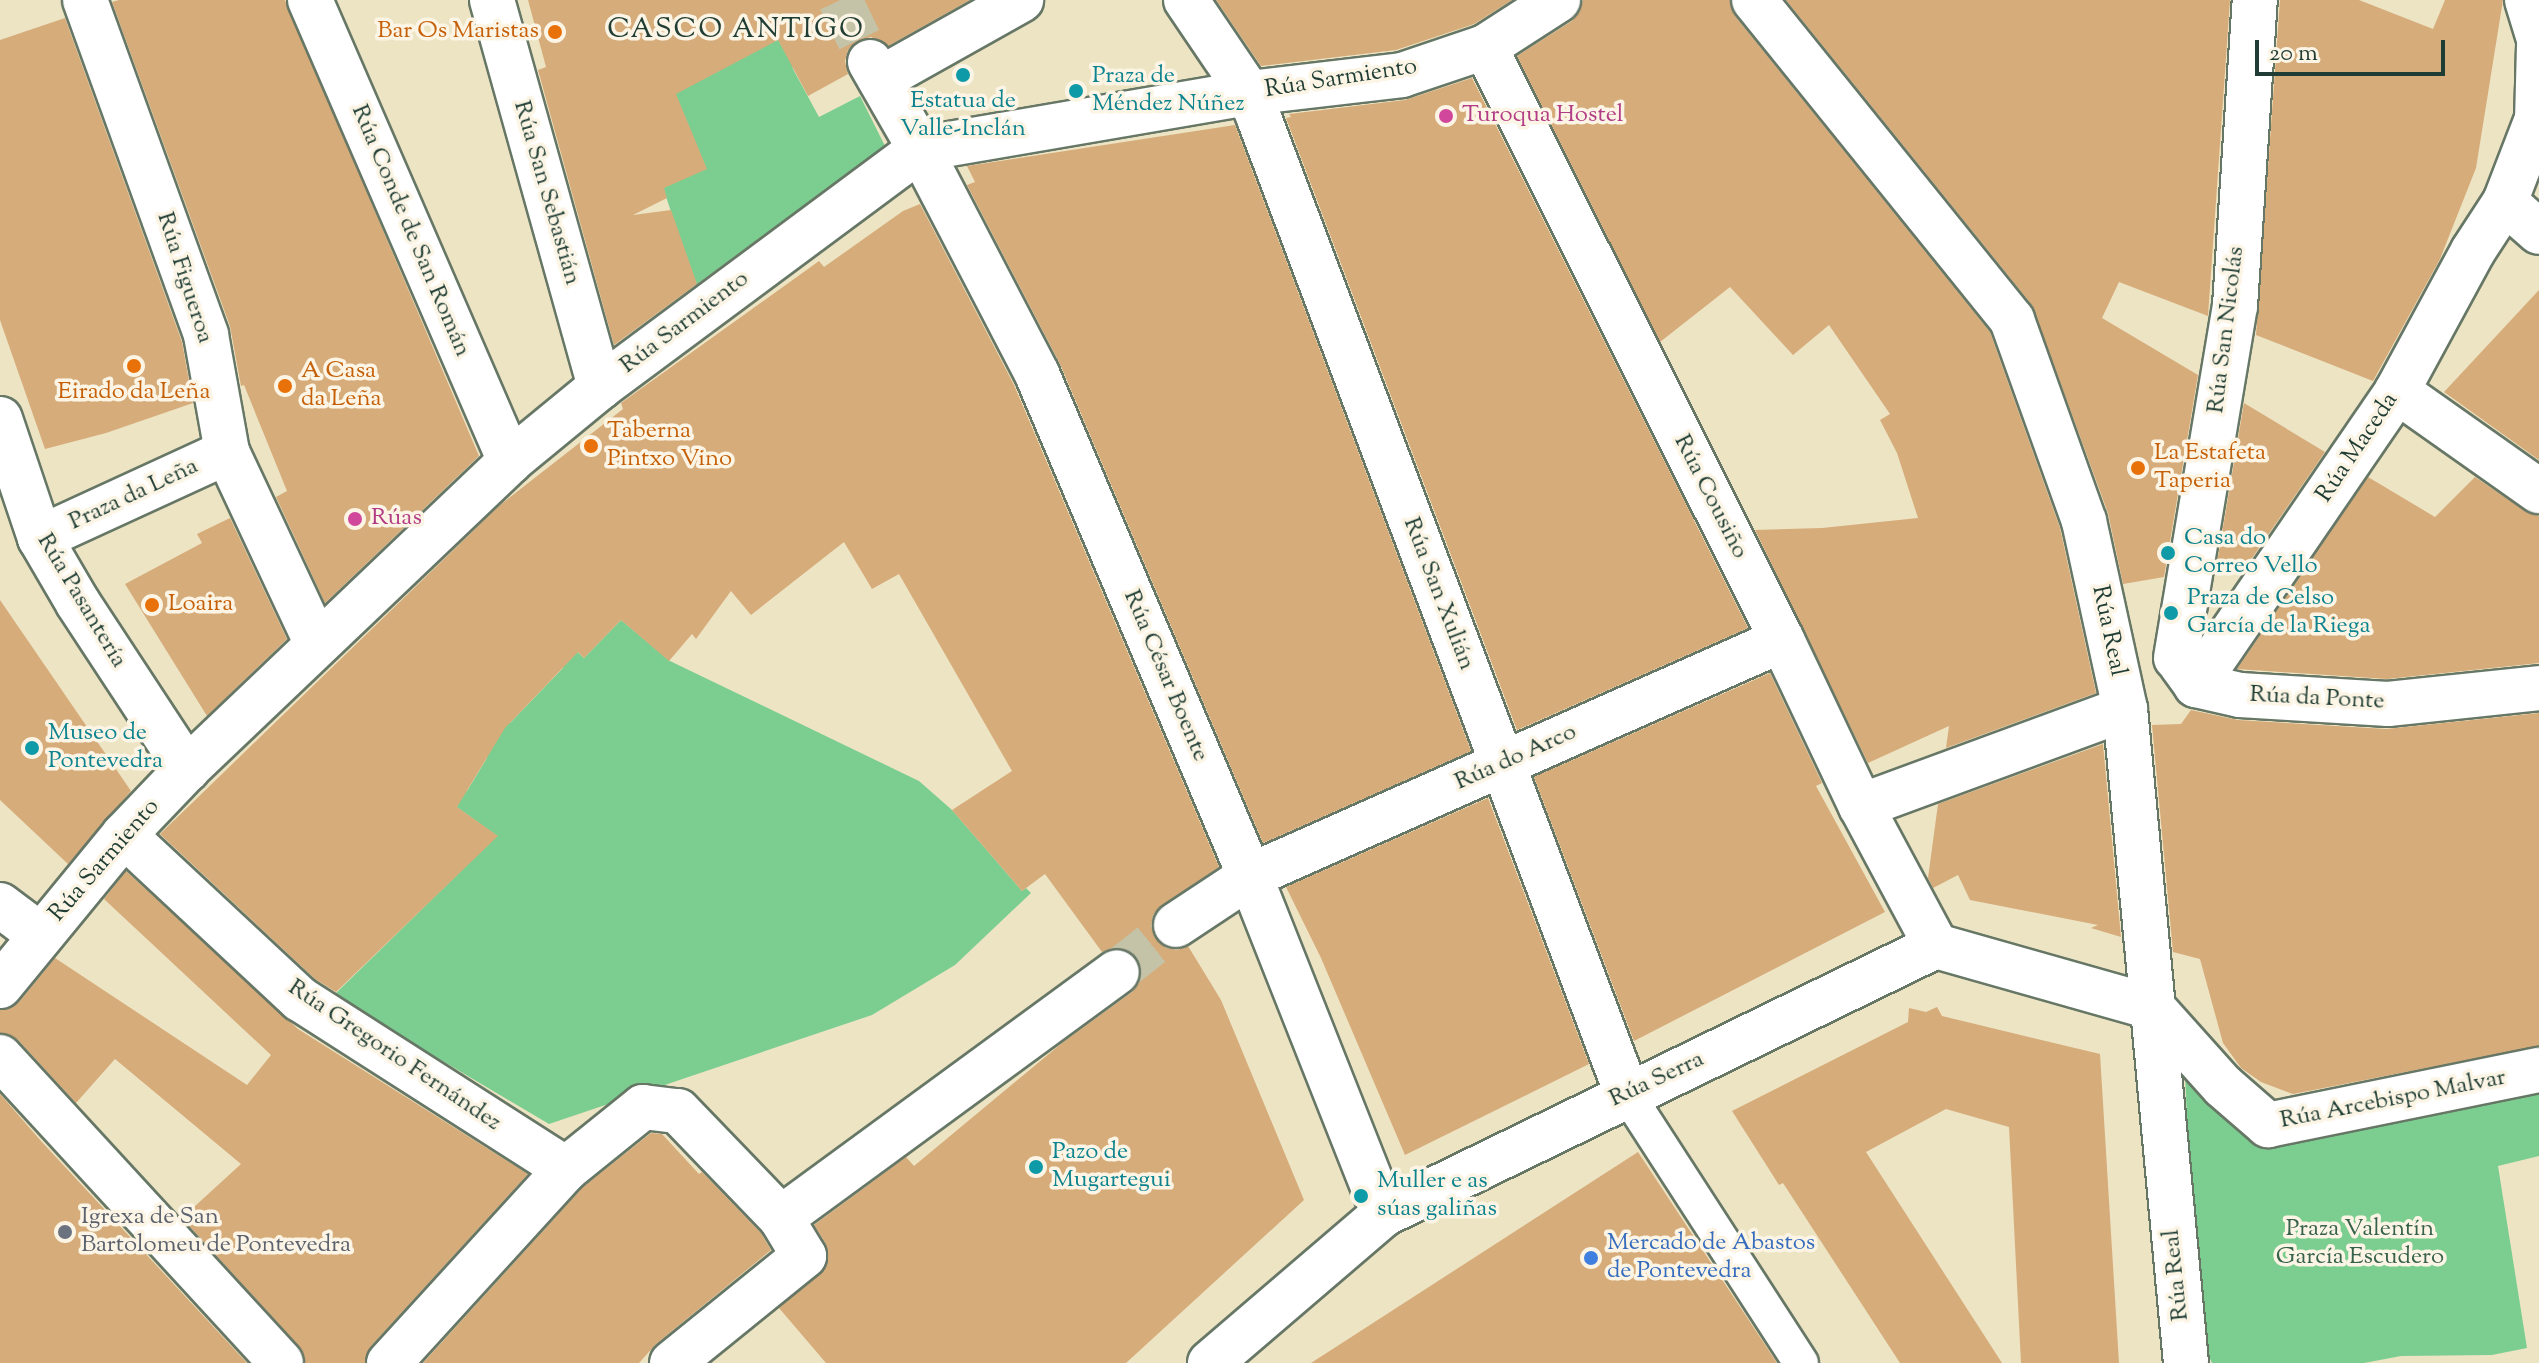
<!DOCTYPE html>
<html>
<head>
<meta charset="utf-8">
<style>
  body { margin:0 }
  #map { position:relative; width:2539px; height:1363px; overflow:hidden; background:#ede4c4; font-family:"Sorts Mill Goudy",serif }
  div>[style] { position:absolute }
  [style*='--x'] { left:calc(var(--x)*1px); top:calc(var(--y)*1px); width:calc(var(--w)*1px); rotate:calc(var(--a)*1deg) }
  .green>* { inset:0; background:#7cce90 }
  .building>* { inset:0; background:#d6ac7b }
  .street-tunnel>* { height:44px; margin-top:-22px; transform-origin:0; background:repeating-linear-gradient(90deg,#c4c3a7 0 44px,transparent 0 66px) }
  .roads { filter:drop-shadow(2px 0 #677766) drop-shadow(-2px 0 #677766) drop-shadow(0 2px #677766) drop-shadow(0 -2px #677766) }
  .lane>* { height:34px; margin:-17px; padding:0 17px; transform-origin:17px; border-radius:17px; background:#fff }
  .street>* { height:44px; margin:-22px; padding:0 22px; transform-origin:22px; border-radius:22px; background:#fff }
  .dots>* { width:22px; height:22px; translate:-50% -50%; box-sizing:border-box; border:4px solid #fcf5e5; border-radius:50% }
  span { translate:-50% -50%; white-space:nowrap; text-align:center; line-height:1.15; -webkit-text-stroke:7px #fcf5e5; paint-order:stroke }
  .food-label { font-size:24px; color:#c56008 }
  .right { translate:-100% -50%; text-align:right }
  .left { translate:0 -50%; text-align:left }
  .culture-label { font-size:24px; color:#0d838f }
  .street-label { font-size:24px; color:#1f3d34 }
  .hotel-label { font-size:24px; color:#b23c85 }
  .worship-label { font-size:24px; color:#5b616d }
  .park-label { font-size:24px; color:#36614b }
  .shop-label { font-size:24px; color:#366cbe }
  .quarter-label { font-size:28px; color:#1f3d34; letter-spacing:2px }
  .scale { position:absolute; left:2255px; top:40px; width:190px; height:36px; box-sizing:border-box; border:4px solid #1f3d34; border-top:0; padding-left:10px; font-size:24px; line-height:28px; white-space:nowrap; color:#1f3d34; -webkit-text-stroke:6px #fcf5e5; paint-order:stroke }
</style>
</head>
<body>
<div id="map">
  <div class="green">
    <i style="clip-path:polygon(779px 0,793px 69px,819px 117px,860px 96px,885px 146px,696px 285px,663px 188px,676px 94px)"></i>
    <i style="clip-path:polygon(621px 620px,670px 661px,919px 781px,952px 810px,1022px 891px,1026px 888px,1031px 893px,955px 965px,872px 1015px,549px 1124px,333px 996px,497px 836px,443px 797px,467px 791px,487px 758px,479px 703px,510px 723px,563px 668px,547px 623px,584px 658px)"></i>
    <i style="clip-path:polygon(2184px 1049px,2279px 1114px,2539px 1091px,2539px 1156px,2498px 1166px,2527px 1348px,2492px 1355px,2401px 1356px,2364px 1363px,2212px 1363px,2196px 1329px)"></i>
  </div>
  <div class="building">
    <i style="clip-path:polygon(119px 0,285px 0,479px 456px,325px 603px,276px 497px,287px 491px,244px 385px,241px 386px,230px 326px,112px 2px)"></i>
    <i style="clip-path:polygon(528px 0,970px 0,888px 46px,871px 37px,857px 41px,848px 50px,845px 61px,848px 74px,808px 96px,778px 40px,676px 94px,707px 169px,664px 188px,667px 198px,633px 215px,671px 210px,697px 284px,614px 345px,538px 70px,546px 67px)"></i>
    <i style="clip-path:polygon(1216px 0,1512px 0,1474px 24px,1396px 50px,1261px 66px)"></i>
    <i style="clip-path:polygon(1583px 0,1730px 0,1735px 16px,1990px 332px,2060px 528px,2096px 693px,1946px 748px,1949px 726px,1868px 763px,1755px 530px,1822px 528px,1918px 518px,1897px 453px,1880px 420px,1890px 414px,1829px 325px,1793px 355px,1730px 287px,1660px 342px,1517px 56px,1572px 21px,1580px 11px)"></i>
    <i style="clip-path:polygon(1786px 0,2230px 0,2208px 316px,2119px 282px,2102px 318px,2198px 375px,2164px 577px,2123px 584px,2108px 513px,2032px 305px)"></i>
    <i style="clip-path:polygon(2280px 0,2359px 0,2433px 29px,2445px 0,2503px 0,2476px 168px,2440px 259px,2373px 381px,2256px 335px)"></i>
    <i style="clip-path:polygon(65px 18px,182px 342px,193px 403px,106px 433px,45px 449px,0 320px,0 40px)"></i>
    <i style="clip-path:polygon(1472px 78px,1748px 628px,1517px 730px,1286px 118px,1291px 117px,1289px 114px,1405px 100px)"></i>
    <i style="clip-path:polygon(1235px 125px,1471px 751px,1263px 843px,1060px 364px,967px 185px,975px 182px,967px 166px)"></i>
    <i style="clip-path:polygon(920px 204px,1014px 385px,1219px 867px,1162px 905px,1153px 915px,1151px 926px,1155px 938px,1166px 948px,1177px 950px,1188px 946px,1221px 1000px,1304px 1200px,1126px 1363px,826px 1363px,779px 1308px,827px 1265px,826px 1244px,814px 1225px,906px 1157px,914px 1166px,1062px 1043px,1132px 992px,1139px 983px,1142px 970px,1138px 958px,1128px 950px,1115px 947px,1102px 952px,1045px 874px,1022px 891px,952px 810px,1012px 771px,899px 574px,872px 589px,844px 542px,751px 615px,731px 591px,696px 639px,692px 634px,669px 661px,621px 620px,584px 658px,578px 652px,505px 728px,457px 807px,498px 836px,336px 992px,315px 979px,160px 834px,500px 505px,623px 409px,621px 403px,819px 261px,824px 267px,903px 211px)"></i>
    <i style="clip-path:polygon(2539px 290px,2539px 460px,2444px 392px)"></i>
    <i style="clip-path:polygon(2244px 403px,2325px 452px,2248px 564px,2216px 569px)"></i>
    <i style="clip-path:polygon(2368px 477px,2435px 517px,2475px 477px,2525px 511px,2539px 516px,2539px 663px,2387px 679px,2237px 669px)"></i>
    <i style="clip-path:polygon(230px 518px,287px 639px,207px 716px,125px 584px,202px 543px,197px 534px)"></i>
    <i style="clip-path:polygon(0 600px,131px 791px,68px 864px,0 800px)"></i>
    <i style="clip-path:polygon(1770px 673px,1822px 783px,1816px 786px,1885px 912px,1634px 1041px,1534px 777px)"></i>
    <i style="clip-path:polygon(2191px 710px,2238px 720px,2386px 729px,2539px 713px,2539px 1046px,2293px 1094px,2261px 1082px,2241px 1068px,2223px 1043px,2200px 959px,2173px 952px,2152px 725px,2181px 724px)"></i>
    <i style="clip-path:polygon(2103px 744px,2121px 937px,2091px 928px,2098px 925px,1970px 900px,1958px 875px,1933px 888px,1928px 878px,1938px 804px)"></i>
    <i style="clip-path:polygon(1488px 798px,1589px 1064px,1405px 1155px,1321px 958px,1286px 887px)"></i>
    <i style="clip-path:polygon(126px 871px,298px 1029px,528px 1174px,371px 1346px,365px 1363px,305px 1363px,299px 1346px,182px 1218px,241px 1164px,115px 1059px,76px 1103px,18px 1040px,0 1033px,0 1010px,19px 1002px,55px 958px,247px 1085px,271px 1055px,104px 899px)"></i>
    <i style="clip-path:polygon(1937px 1007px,1942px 1016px,2100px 1054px,2119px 1363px,2021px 1363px,2009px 1127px,1946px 1109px,1866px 1152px,2002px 1363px,1900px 1363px,1783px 1183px,1779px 1185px,1732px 1111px,1908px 1022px,1909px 1008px,1926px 1012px)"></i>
    <i style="clip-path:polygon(0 1094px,41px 1141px,247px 1363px,0 1363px)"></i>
    <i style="clip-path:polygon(651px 1133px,662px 1134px,699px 1174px,702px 1172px,761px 1233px,771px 1250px,656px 1344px,639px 1363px,423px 1363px,583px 1187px)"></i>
    <i style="clip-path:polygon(1638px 1152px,1777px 1363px,1311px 1363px)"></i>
  </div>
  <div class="street-tunnel">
    <i style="--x:840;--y:0;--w:69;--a:64.2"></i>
    <i style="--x:1117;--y:972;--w:75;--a:-38.5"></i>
  </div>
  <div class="roads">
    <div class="lane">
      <i style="--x:1627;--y:1094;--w:320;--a:57.1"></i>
    </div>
    <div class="street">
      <i style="--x:85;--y:0;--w:356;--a:70.1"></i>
      <i style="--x:206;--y:335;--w:119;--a:79.8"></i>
      <i style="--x:227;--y:452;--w:212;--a:64.9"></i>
      <i style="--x:310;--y:0;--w:503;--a:66.55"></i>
      <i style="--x:492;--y:0;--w:402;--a:74.4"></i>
      <i style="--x:1186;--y:0;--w:112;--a:55.9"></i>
      <i style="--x:1249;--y:93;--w:27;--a:68"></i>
      <i style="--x:1259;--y:118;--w:1043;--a:69.34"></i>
      <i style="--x:1754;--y:0;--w:411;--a:51.1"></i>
      <i style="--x:2012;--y:320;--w:214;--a:70.3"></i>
      <i style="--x:2084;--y:521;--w:192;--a:77.7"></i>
      <i style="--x:2125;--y:709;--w:657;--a:84.67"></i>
      <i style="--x:2527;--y:0;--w:41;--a:72.9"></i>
      <i style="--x:2539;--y:45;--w:74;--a:91.5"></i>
      <i style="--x:2537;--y:119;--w:89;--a:111.1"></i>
      <i style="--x:2505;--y:202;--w:45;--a:41.4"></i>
      <i style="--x:1485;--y:47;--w:663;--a:63.4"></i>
      <i style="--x:1782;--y:640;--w:184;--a:64.6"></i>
      <i style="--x:1861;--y:806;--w:159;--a:61.8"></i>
      <i style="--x:870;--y:62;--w:100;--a:60.1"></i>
      <i style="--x:920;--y:149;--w:254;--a:62.5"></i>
      <i style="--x:1037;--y:374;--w:545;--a:67.01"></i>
      <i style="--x:1250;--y:876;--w:364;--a:68.4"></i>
      <i style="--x:880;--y:79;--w:162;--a:-29.3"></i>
      <i style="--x:2397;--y:391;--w:174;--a:35.2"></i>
      <i style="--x:0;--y:419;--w:126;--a:71.4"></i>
      <i style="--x:40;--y:538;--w:75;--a:59.7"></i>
      <i style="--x:78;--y:603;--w:199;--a:56.7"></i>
      <i style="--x:40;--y:538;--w:206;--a:-24.7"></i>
      <i style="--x:2176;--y:658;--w:357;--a:-80.5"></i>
      <i style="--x:2235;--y:306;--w:307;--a:-86.3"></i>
      <i style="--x:2181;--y:664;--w:26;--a:54"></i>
      <i style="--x:2196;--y:685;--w:45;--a:12.8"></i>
      <i style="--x:2240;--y:695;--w:148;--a:3.5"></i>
      <i style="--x:2388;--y:704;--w:152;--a:-6"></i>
      <i style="--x:2196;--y:685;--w:356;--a:-55.6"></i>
      <i style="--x:2397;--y:391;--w:159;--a:-61.5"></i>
      <i style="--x:2473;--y:251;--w:59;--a:-56.9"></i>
      <i style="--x:1861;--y:806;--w:281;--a:-20.2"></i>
      <i style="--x:124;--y:835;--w:241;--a:43"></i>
      <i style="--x:300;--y:999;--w:316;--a:32.6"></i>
      <i style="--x:0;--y:905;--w:50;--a:36.9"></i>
      <i style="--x:1176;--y:925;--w:89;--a:-33.5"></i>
      <i style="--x:1250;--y:876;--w:582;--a:-23.92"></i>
      <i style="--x:0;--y:986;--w:195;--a:-50.6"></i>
      <i style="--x:124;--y:835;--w:91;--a:-46.3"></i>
      <i style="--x:187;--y:769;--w:446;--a:-43.6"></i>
      <i style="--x:510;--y:461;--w:117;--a:-39.4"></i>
      <i style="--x:600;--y:387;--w:399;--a:-36.6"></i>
      <i style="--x:920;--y:149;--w:334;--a:-9.7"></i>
      <i style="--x:1249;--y:93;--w:154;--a:-6.7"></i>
      <i style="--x:1402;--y:75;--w:88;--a:-18.6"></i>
      <i style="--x:1485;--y:47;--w:87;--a:-32.8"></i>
      <i style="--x:2152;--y:1007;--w:106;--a:48.1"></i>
      <i style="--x:2223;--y:1086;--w:60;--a:40.9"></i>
      <i style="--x:2268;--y:1125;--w:277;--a:-11.5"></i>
      <i style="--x:0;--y:1057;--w:415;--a:47.4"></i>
      <i style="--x:389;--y:1363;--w:263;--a:-47.6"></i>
      <i style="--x:566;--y:1169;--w:99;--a:-38.8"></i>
      <i style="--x:643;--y:1107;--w:35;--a:7"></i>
      <i style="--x:678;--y:1111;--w:149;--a:46.1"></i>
      <i style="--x:672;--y:1363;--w:170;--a:-39"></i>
      <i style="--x:804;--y:1256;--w:44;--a:-121.2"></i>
      <i style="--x:781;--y:1218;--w:416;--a:-36.2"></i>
      <i style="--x:1210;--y:1363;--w:229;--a:-40.6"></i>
      <i style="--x:1384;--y:1214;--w:614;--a:-25.9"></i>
      <i style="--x:1936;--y:946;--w:224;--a:15.8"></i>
    </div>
  </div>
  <div class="dots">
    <i style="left:555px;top:32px;background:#e8710a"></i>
    <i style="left:963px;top:75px;background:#0f9aa8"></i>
    <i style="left:1076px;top:91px;background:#0f9aa8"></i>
    <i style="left:1446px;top:116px;background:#d1479c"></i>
    <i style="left:134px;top:366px;background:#e8710a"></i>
    <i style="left:285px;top:386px;background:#e8710a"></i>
    <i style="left:591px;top:446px;background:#e8710a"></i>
    <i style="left:2138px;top:468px;background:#e8710a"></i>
    <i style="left:355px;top:519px;background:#d1479c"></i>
    <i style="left:2168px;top:553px;background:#0f9aa8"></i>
    <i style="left:152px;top:605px;background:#e8710a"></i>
    <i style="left:2171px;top:613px;background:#0f9aa8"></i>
    <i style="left:32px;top:748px;background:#0f9aa8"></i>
    <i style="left:1036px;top:1167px;background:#0f9aa8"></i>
    <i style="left:1361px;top:1196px;background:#0f9aa8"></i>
    <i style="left:65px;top:1232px;background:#6b7280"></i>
    <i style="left:1591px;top:1258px;background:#3f7fe0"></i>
  </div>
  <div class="food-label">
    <span class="right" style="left:539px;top:32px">Bar Os Maristas</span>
    <span class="left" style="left:301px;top:386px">A Casa<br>da Leña</span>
    <span style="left:134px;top:393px">Eirado da Leña</span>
    <span class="left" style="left:607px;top:446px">Taberna<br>Pintxo Vino</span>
    <span class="left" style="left:2154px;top:468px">La Estafeta<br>Taperia</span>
    <span class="left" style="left:168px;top:605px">Loaira</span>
  </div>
  <div class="culture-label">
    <span class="left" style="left:1092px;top:91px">Praza de<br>Méndez Núñez</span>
    <span style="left:963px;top:116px">Estatua de<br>Valle-Inclán</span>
    <span class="left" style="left:2184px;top:553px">Casa do<br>Correo Vello</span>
    <span class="left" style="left:2187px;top:613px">Praza de Celso<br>García de la Riega</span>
    <span class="left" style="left:48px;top:748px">Museo de<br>Pontevedra</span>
    <span class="left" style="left:1052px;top:1167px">Pazo de<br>Mugartegui</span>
    <span class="left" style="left:1377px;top:1196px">Muller e as<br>súas galiñas</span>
  </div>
  <div class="street-label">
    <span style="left:1341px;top:79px;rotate:-9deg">Rúa Sarmiento</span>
    <span style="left:546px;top:193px;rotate:74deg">Rúa San Sebastián</span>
    <span style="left:410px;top:231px;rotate:67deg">Rúa Conde de San Román</span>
    <span style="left:184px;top:278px;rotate:72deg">Rúa Figueroa</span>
    <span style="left:685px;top:323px;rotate:-37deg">Rúa Sarmiento</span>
    <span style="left:2227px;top:330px;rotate:-83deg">Rúa San Nicolás</span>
    <span style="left:2358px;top:448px;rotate:-56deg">Rúa Maceda</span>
    <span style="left:134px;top:495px;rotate:-25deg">Praza da Leña</span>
    <span style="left:1710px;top:497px;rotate:63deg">Rúa Cousiño</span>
    <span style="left:1438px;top:594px;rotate:69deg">Rúa San Xulián</span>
    <span style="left:81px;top:601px;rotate:59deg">Rúa Pasantería</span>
    <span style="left:2108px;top:631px;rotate:78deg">Rúa Real</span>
    <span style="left:1165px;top:676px;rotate:67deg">Rúa César Boente</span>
    <span style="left:2317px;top:699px;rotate:3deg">Rúa da Ponte</span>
    <span style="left:1516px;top:758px;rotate:-24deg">Rúa do Arco</span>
    <span style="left:105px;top:861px;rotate:-49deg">Rúa Sarmiento</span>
    <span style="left:394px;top:1056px;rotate:34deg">Rúa Gregorio Fernández</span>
    <span style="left:1657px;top:1080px;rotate:-25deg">Rúa Serra</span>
    <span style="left:2393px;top:1100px;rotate:-11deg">Rúa Arcebispo Malvar</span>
    <span style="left:2177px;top:1275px;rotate:-96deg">Rúa Real</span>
  </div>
  <div class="hotel-label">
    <span class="left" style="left:1462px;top:116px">Turoqua Hostel</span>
    <span class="left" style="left:371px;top:519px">Rúas</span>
  </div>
  <div class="worship-label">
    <span class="left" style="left:81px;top:1232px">Igrexa de San<br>Bartolomeu de Pontevedra</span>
  </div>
  <div class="park-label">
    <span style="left:2360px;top:1244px">Praza Valentín<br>García Escudero</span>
  </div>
  <div class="shop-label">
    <span class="left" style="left:1607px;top:1258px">Mercado de Abastos<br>de Pontevedra</span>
  </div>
  <div class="quarter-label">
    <span style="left:736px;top:30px">CASCO ANTIGO</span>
  </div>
  <div class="scale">20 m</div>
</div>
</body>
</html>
